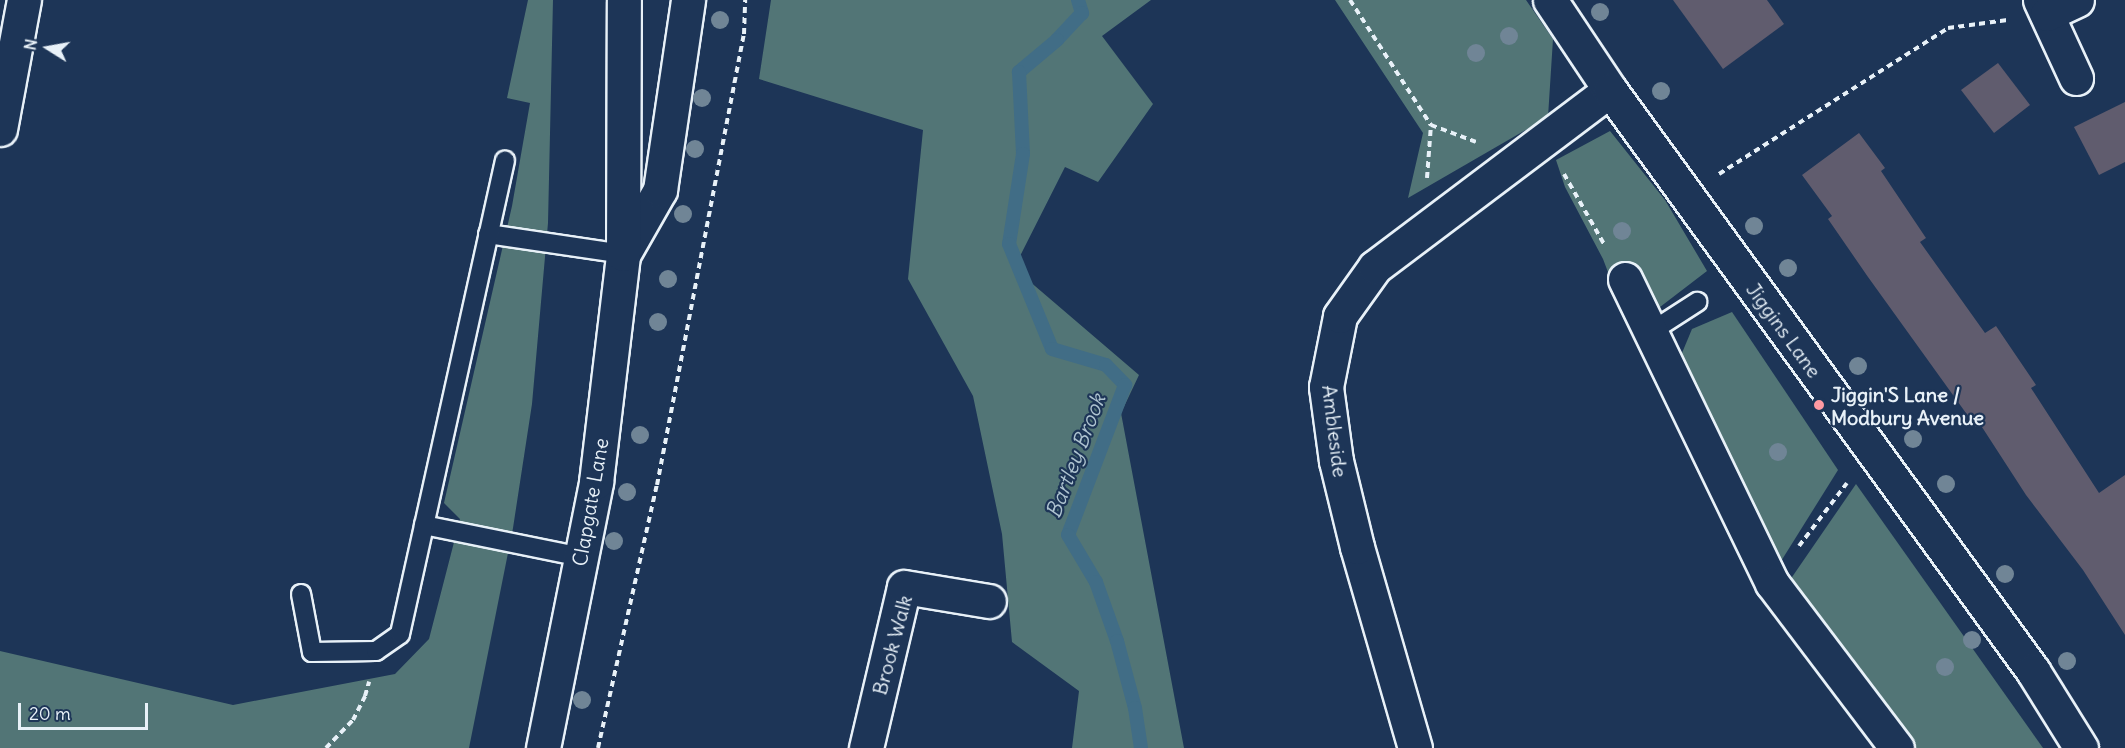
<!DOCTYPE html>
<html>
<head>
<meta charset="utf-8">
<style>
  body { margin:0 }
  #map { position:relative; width:2125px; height:748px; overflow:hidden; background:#1d3557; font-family:Delius,sans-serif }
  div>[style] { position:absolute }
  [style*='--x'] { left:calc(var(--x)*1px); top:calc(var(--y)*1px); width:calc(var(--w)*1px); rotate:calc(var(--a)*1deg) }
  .green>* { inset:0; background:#527576 }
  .stream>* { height:14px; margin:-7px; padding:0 7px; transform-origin:7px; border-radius:7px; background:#416d86 }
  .building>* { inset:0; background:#605c6e }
  .path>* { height:4px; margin-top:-2px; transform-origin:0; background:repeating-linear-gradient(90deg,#e8f1f8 0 6px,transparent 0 10.5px) }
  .roads { filter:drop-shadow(2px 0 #e8f1f8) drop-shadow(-2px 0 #e8f1f8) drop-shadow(0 2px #e8f1f8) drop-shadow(0 -2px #e8f1f8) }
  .service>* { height:18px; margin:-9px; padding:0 9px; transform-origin:9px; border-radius:9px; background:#1d3557 }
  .minor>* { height:33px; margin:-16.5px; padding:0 16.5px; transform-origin:16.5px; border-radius:16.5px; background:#1d3557 }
  .tertiary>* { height:33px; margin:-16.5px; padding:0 16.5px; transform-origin:16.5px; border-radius:16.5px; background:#1d3557 }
  .trees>* { width:18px; height:18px; margin:-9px; border-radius:50%; background:#708596 }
  .dots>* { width:16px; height:16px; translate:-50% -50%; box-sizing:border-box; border:3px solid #1d3557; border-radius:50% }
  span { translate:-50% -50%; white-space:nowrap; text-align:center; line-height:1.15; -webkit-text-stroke:4.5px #1d3557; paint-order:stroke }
  .street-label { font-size:20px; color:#e8f1f8 }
  .poi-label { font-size:20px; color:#e8f1f8; font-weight:700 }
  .left { translate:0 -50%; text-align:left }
  .water-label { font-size:21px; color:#aec3d0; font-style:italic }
  .north { position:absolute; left:18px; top:18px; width:60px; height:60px; -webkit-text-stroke:4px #1d3557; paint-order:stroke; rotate:281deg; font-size:16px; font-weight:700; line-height:24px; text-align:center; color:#e8f1f8 }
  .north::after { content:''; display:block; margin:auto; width:21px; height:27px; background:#e8f1f8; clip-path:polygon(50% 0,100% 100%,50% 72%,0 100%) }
  .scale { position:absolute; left:18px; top:703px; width:130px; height:27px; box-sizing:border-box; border:3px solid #e8f1f8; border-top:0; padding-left:8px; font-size:18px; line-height:21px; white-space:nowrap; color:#e8f1f8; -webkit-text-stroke:4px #1d3557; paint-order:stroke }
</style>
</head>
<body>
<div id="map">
  <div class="green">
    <i style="clip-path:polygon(528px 0,553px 0,548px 223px,532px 404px,513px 528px,469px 748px,0 748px,0 651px,233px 705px,395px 674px,429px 639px,460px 519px,444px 503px,512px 206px,530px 103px,507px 98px)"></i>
    <i style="clip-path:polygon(771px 0,1151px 0,1102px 36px,1153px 104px,1098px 182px,1065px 167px,1014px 268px,1139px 375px,1121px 413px,1184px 748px,1072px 748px,1079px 691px,1012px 642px,1002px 534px,973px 396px,908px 279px,923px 130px,759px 79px)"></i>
    <i style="clip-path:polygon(1335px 0,1526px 0,1553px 39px,1548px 117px,1408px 198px,1423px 133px)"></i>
    <i style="clip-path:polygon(1610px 131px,1665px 200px,1707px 271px,1630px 330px,1603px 259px,1565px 187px,1556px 160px)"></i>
    <i style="clip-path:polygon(1732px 312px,1838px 470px,1778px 566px,1677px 365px,1692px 329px)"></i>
    <i style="clip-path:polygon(1856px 484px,2043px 748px,1910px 748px,1790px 580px)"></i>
  </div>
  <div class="stream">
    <i style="--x:1078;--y:0;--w:14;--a:73"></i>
    <i style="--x:1082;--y:13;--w:37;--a:133"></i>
    <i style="--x:1057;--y:40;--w:50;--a:139.9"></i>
    <i style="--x:1019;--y:72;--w:82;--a:87.2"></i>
    <i style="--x:1023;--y:154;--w:91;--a:98.8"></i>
    <i style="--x:1009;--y:244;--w:113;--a:67.7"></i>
    <i style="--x:1052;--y:349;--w:56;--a:16.5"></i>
    <i style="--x:1106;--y:365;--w:28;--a:46"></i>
    <i style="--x:1125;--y:385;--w:160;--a:110.8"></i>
    <i style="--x:1068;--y:535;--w:55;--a:59.2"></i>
    <i style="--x:1096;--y:582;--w:63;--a:70.4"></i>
    <i style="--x:1117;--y:641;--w:69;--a:75"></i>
    <i style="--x:1135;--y:708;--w:40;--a:81.5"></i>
  </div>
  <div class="building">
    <i style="clip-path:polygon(1673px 0,1767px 0,1784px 24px,1723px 69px)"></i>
    <i style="clip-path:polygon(1998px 63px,2030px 105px,1994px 133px,1961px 90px)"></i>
    <i style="clip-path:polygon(2125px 102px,2125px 162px,2099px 175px,2074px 127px)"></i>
    <i style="clip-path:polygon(1859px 133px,1885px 168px,1881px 171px,1926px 238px,1920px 242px,1985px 333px,1996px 326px,2036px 385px,2031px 388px,2099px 493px,2125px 475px,2125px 635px,2083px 570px,2026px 495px,1980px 424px,1976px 427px,1868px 277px,1828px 219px,1832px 216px,1802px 175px)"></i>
  </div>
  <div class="path">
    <i style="--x:1350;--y:0;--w:149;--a:57.1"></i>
    <i style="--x:1431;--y:125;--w:48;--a:20.7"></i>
    <i style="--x:1564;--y:174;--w:83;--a:60.3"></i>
    <i style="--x:1719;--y:174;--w:272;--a:-32.5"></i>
    <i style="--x:1948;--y:28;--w:60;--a:-7.7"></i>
    <i style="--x:1427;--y:178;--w:53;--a:-85.7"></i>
    <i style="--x:1799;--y:546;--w:79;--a:-52.7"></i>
    <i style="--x:326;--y:748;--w:39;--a:-46"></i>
    <i style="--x:353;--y:720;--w:27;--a:-63"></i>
    <i style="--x:365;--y:696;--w:15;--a:-74"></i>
    <i style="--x:598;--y:748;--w:270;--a:-77.4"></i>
    <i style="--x:657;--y:485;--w:459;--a:-79.1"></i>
    <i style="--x:744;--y:34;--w:34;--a:-88"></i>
  </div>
  <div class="roads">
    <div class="service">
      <i style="--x:488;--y:234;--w:136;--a:8.4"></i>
      <i style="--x:1652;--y:331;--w:54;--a:-32.8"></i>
      <i style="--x:424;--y:525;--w:160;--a:11.5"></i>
      <i style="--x:301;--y:594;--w:59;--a:79.3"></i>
      <i style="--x:312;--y:652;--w:64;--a:-0.9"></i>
      <i style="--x:376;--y:651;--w:29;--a:-35"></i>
      <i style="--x:400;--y:634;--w:485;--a:-77.5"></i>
    </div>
    <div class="minor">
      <i style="--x:2040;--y:0;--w:86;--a:65.2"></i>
      <i style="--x:2047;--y:14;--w:33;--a:-25"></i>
      <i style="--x:0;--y:129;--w:131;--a:-79.5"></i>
      <i style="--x:1625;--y:279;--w:338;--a:64.2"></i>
      <i style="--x:1772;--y:583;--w:207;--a:52.9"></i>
      <i style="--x:866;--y:748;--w:165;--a:-76.7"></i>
      <i style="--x:904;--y:587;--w:86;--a:9.4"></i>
      <i style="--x:1415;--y:748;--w:209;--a:-106.1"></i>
      <i style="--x:1357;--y:547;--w:89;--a:-103.7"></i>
      <i style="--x:1336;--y:461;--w:75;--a:-97.7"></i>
      <i style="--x:1326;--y:387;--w:72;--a:-78.8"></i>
      <i style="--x:1340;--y:316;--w:60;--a:-54.5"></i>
      <i style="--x:1375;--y:267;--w:294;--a:-37"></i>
    </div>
    <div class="tertiary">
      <i style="--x:1550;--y:0;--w:108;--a:56.3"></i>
      <i style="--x:1610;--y:90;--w:719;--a:53.94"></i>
      <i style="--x:2033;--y:671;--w:91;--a:58.1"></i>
      <i style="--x:624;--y:253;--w:73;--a:-60.3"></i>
      <i style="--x:660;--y:190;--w:192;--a:-81.6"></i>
      <i style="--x:543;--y:748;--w:271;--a:-78.7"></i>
      <i style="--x:596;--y:482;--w:230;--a:-83.2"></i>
      <i style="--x:623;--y:254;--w:254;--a:-89.8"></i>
    </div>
  </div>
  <div class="trees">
    <i style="left:1600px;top:12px"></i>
    <i style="left:720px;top:20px"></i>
    <i style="left:1509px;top:36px"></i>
    <i style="left:1476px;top:53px"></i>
    <i style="left:1661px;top:91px"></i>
    <i style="left:702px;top:98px"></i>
    <i style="left:695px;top:149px"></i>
    <i style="left:683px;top:214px"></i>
    <i style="left:1754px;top:226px"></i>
    <i style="left:1622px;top:231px"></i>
    <i style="left:1788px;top:268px"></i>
    <i style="left:668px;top:279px"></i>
    <i style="left:658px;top:322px"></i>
    <i style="left:1858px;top:366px"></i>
    <i style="left:640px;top:435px"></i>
    <i style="left:1913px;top:439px"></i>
    <i style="left:1778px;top:452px"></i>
    <i style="left:1946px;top:484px"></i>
    <i style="left:627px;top:492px"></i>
    <i style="left:614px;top:541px"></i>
    <i style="left:2005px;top:574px"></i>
    <i style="left:1972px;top:640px"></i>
    <i style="left:2067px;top:661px"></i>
    <i style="left:1945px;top:667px"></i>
    <i style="left:582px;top:700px"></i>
  </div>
  <div class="dots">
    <i style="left:1819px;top:405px;background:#ff9aa2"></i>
  </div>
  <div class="street-label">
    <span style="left:1784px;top:330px;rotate:54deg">Jiggins Lane</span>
    <span style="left:1335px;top:431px;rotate:83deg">Ambleside</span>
    <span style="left:590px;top:502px;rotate:-80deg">Clapgate Lane</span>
    <span style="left:892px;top:645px;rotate:-75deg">Brook Walk</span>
  </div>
  <div class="poi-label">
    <span class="left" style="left:1831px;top:406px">Jiggin'S Lane /<br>Modbury Avenue</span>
  </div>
  <div class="water-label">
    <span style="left:1076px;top:456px;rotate:-69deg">Bartley Brook</span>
  </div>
  <div class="north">N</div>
  <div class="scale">20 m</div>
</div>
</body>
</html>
